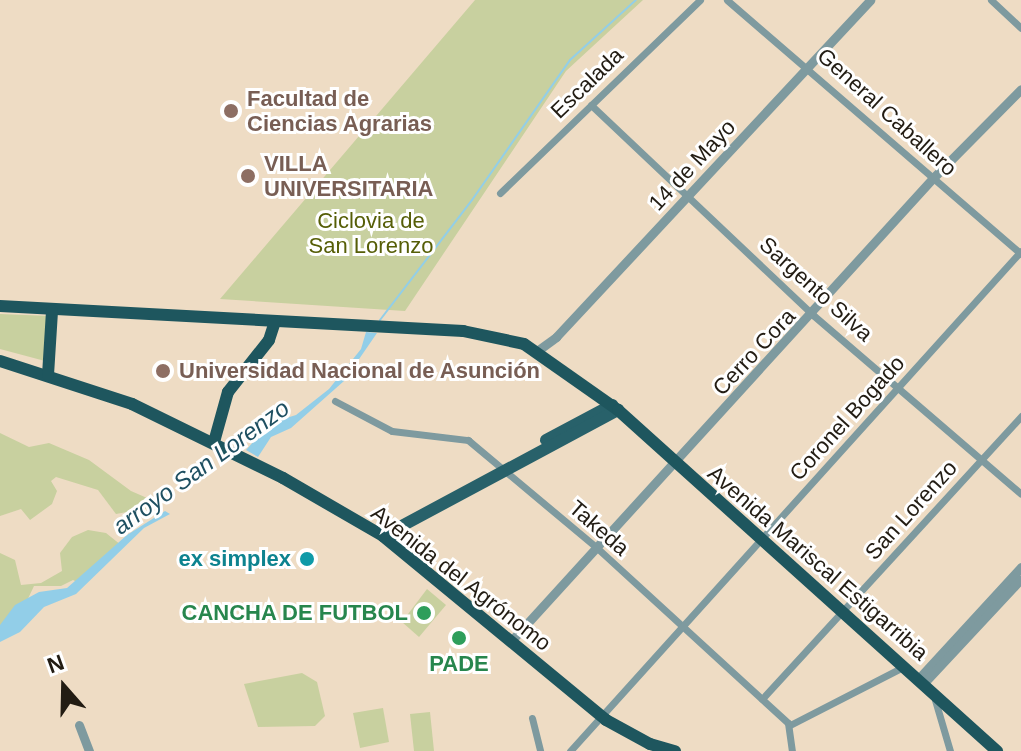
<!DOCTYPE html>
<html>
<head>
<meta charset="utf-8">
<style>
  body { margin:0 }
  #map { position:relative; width:1021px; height:751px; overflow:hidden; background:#eedcc4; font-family:Arial,sans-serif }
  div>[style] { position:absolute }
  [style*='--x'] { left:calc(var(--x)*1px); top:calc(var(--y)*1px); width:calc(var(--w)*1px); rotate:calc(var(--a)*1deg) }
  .green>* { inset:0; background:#c8d09f }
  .water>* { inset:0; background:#92cee8 }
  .stream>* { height:2px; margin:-1px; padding:0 1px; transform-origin:1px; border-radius:1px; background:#92cee8 }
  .minor>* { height:7px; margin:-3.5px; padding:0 3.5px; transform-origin:3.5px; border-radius:3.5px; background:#7e9a9f }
  .tertiary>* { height:9px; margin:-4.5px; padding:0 4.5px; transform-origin:4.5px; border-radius:4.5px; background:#7e9a9f }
  .primary>* { height:12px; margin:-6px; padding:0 6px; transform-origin:6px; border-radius:6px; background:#28616a }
  .trunk>* { height:12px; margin:-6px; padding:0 6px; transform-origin:6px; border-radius:6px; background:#1e565e }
  .dots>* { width:22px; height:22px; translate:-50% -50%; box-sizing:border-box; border:4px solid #fff; border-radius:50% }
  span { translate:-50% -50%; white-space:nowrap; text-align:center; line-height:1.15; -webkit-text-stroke:6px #fff; paint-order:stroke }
  .street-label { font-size:22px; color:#221c13 }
  .education-label { font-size:22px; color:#785e54; font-weight:700 }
  .left { translate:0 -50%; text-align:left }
  .park-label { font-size:22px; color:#565e07 }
  .culture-label { font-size:22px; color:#0d838f; font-weight:700 }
  .right { translate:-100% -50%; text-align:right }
  .leisure-label { font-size:22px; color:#27864d; font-weight:700 }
  .water-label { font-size:24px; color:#1e4f61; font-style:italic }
  .north { position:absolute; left:24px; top:647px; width:80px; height:80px; -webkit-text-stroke:6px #fff; paint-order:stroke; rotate:340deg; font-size:22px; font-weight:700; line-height:32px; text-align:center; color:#221c13 }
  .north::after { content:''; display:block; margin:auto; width:28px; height:36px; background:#221c13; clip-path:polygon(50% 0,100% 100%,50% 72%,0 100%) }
</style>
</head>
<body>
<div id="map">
  <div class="green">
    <i style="clip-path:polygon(475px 0,643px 0,566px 71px,405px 311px,220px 299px)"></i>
    <i style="clip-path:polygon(0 314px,50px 316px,45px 361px,0 349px)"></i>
    <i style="clip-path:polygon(0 433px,29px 447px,49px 443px,89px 460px,131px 491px,154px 501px,154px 507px,116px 514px,98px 490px,56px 477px,51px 481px,57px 491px,52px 504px,30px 520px,21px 509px,0 516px)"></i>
    <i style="clip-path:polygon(88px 530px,106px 533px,121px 545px,81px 584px,73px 580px,61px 586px,34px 586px,24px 607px,0 627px,0 553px,15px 560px,21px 585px,41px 583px,62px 571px,60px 553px,72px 537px)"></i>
    <i style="clip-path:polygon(427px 589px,446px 605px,419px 637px,402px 622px)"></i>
    <i style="clip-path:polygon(302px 673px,317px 682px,325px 716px,315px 726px,258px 727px,244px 684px)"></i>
    <i style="clip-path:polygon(383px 708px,389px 742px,360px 748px,353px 713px)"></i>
    <i style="clip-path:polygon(430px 712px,434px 751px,414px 751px,410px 714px)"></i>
  </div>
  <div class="water">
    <i style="clip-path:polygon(366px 332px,377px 333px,344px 381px,291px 428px,271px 437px,258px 457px,246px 450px,270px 423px,296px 415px,329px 389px,361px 349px)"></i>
    <i style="clip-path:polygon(165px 511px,170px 514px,144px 528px,76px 594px,44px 607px,20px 632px,0 642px,0 625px,15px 605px,39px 592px,67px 588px,127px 535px)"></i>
  </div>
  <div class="stream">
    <i style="--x:380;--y:320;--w:151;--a:-52.5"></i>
    <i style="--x:472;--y:200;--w:171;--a:-55"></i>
    <i style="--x:570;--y:60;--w:89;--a:-42.3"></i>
  </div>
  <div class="minor">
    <i style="--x:727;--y:0;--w:389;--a:40.8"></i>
    <i style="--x:991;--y:0;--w:41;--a:43"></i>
    <i style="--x:591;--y:105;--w:306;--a:43.4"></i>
    <i style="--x:813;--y:315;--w:274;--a:40.7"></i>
    <i style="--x:500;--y:193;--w:278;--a:-44"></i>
    <i style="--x:335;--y:401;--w:64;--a:27.8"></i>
    <i style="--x:392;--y:431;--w:77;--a:6.8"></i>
    <i style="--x:468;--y:440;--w:167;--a:39.9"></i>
    <i style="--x:596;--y:547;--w:260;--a:42.5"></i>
    <i style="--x:788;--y:723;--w:28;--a:82"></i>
    <i style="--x:762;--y:699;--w:384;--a:-47.5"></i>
    <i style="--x:935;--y:700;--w:53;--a:73.6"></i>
    <i style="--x:532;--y:718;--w:34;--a:76"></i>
    <i style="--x:790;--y:725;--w:129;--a:-27.2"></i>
    <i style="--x:570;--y:751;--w:673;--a:-47.95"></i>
  </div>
  <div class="tertiary">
    <i style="--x:537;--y:351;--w:24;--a:-36"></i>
    <i style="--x:556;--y:337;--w:461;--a:-47"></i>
    <i style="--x:512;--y:640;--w:625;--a:-47.66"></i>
    <i style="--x:933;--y:178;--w:125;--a:-45.3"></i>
    <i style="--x:919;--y:678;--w:151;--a:-47.4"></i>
    <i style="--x:924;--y:683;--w:142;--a:-47"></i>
    <i style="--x:79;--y:725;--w:28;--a:69"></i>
  </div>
  <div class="primary">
    <i style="--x:546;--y:440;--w:75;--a:-27.9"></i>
    <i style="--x:383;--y:536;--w:267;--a:-28.2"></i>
  </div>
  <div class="trunk">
    <i style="--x:0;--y:306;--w:464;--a:3.1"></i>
    <i style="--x:463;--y:331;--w:62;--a:12"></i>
    <i style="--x:524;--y:344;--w:115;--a:35.1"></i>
    <i style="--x:618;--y:410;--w:510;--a:41.98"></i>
    <i style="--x:0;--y:361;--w:139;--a:18"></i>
    <i style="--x:132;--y:404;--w:168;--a:26.1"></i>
    <i style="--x:283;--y:478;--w:116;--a:30.1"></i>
    <i style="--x:383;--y:536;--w:289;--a:39.5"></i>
    <i style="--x:606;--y:720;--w:50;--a:28.6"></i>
    <i style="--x:650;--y:744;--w:26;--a:16"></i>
    <i style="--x:48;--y:375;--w:64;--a:-86.4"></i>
    <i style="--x:214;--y:442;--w:52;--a:-74.4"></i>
    <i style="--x:228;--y:392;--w:66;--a:-51.7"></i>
    <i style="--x:269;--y:340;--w:19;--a:-72"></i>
  </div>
  <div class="dots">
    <i style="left:231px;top:111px;background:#8d6e63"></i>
    <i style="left:248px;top:176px;background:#8d6e63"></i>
    <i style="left:163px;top:371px;background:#8d6e63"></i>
    <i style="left:307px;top:559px;background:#0f9aa8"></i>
    <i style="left:424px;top:613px;background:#2e9e5b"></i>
    <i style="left:459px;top:638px;background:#2e9e5b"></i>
  </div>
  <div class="street-label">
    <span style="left:587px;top:83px;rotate:-44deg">Escalada</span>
    <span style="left:887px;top:112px;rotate:42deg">General Caballero</span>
    <span style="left:692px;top:165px;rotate:-47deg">14 de Mayo</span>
    <span style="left:816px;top:289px;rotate:42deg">Sargento Silva</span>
    <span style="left:754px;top:352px;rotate:-47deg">Cerro Cora</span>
    <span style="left:847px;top:418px;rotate:-48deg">Coronel Bogado</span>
    <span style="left:911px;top:510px;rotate:-48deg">San Lorenzo</span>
    <span style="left:599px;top:528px;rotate:41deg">Takeda</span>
    <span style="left:818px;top:563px;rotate:41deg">Avenida Mariscal Estigarribia</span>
    <span style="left:461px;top:578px;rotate:38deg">Avenida del Agrónomo</span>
  </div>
  <div class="education-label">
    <span class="left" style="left:247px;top:111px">Facultad de<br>Ciencias Agrarias</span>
    <span class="left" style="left:264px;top:176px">VILLA<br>UNIVERSITARIA</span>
    <span class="left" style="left:179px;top:371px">Universidad Nacional de Asunción</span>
  </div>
  <div class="park-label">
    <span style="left:371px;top:233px">Ciclovia de<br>San Lorenzo</span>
  </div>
  <div class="culture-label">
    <span class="right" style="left:291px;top:559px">ex simplex</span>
  </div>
  <div class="leisure-label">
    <span class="right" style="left:408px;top:613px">CANCHA DE FUTBOL</span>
    <span style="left:459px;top:664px">PADE</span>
  </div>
  <div class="water-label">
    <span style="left:201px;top:467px;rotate:-36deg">arroyo San Lorenzo</span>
  </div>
  <div class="north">N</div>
</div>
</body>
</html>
